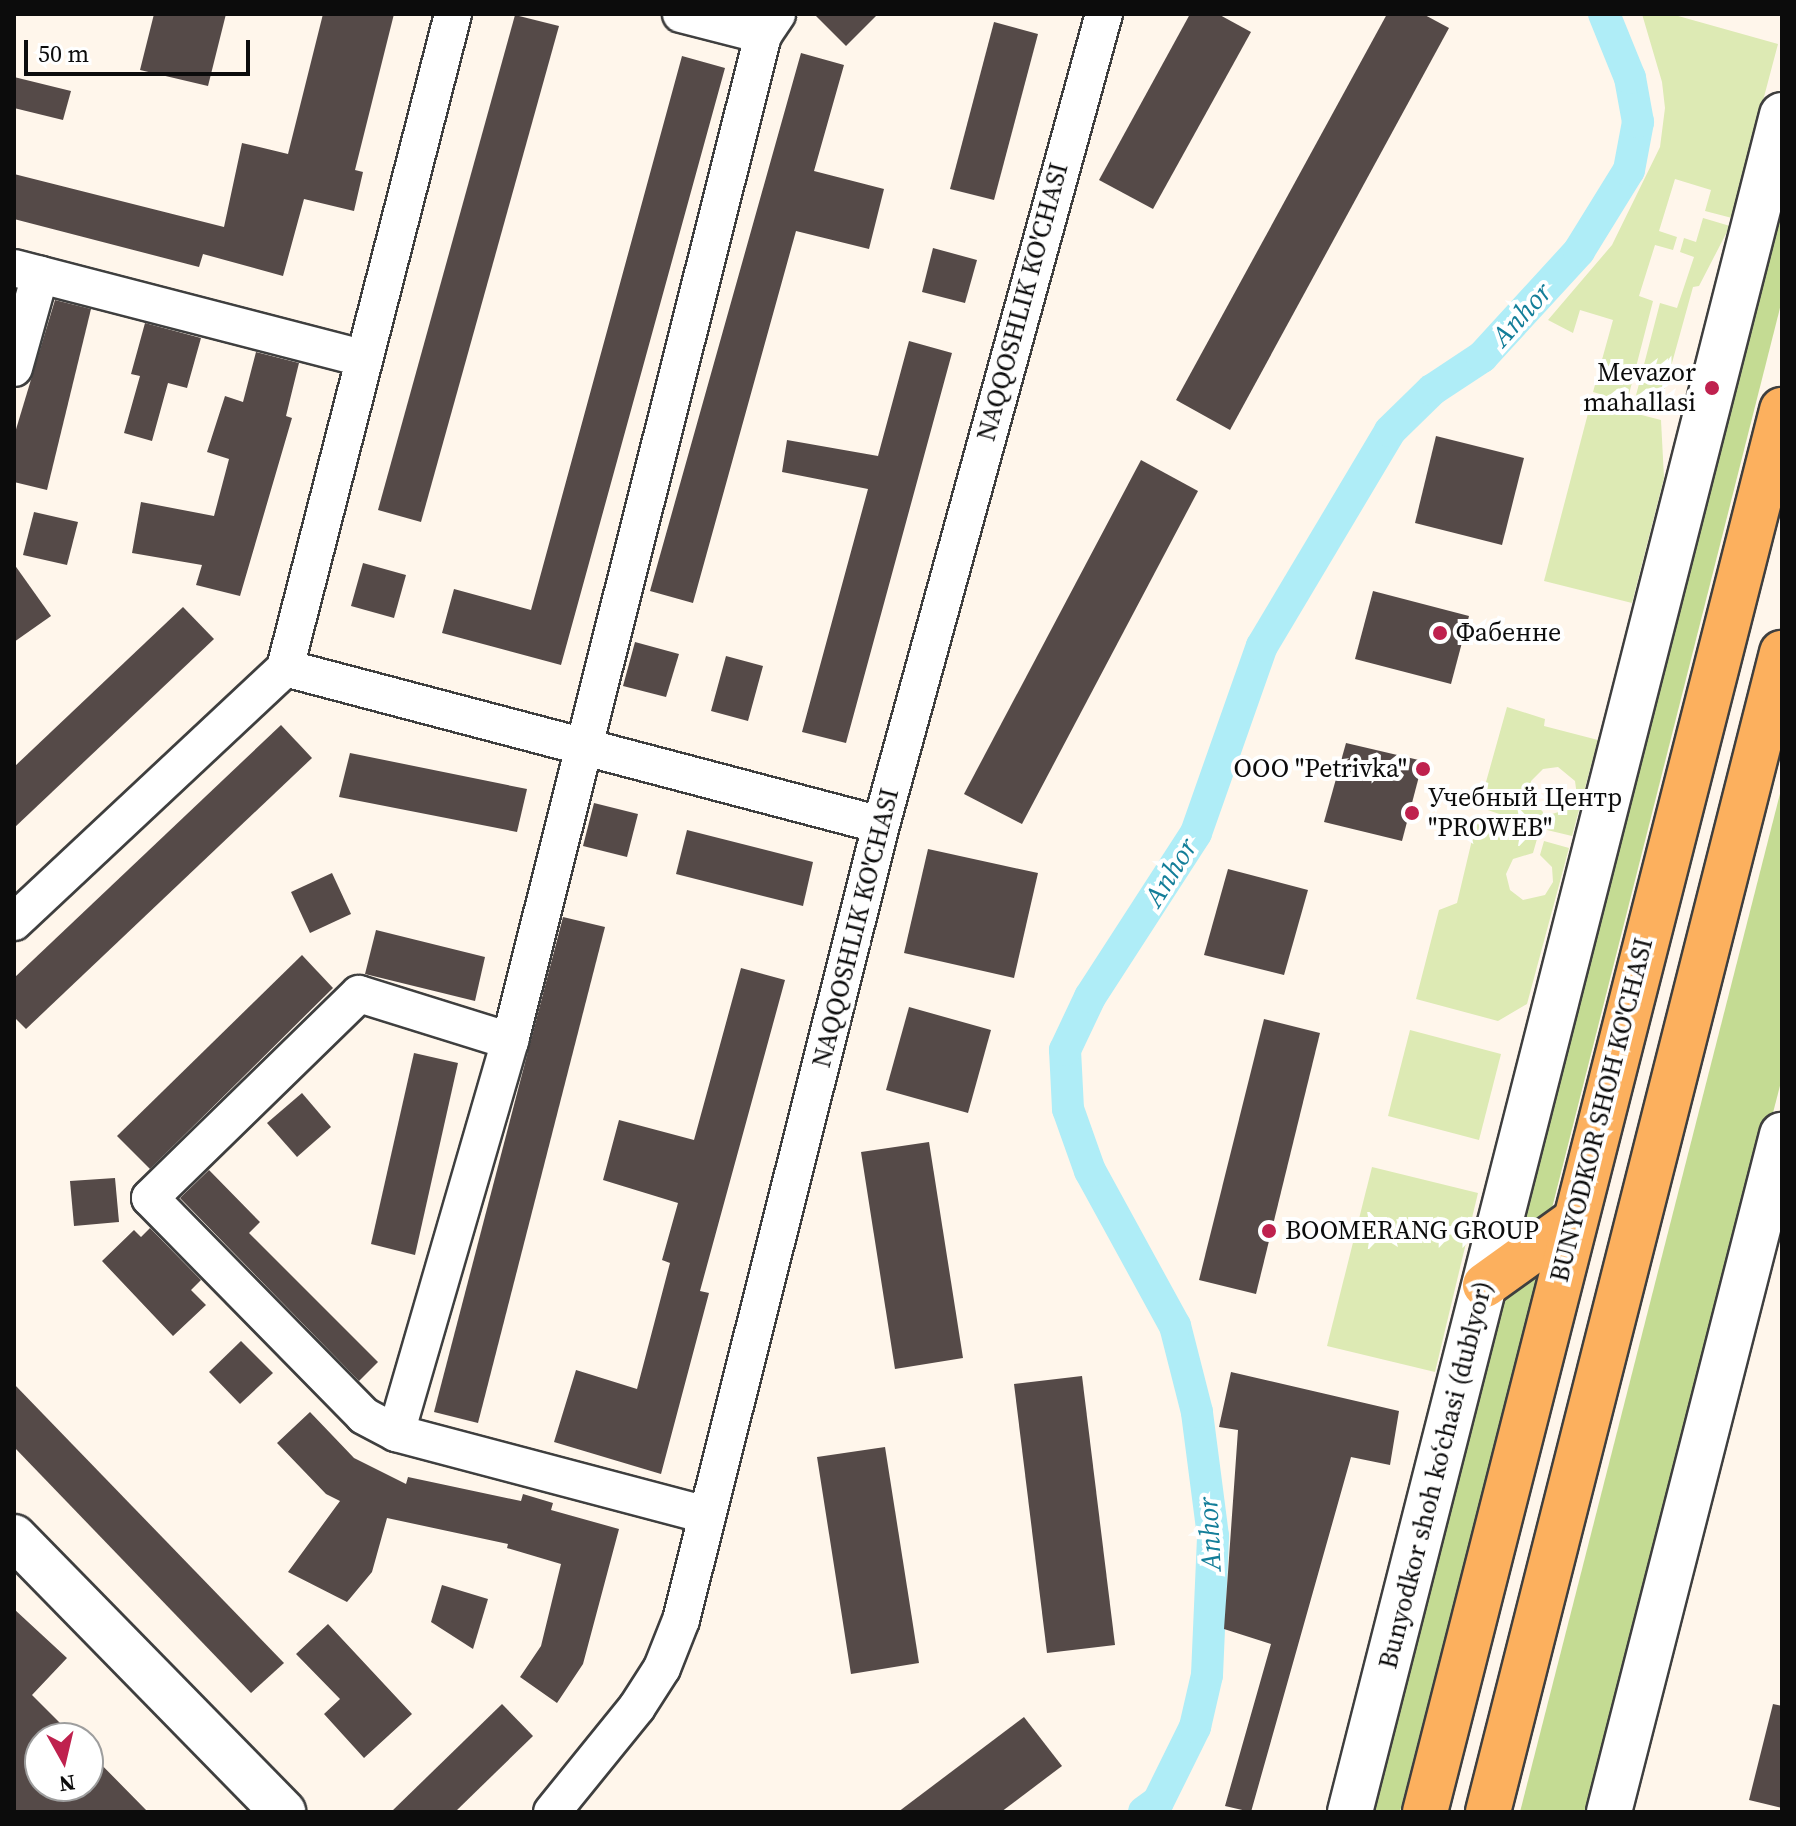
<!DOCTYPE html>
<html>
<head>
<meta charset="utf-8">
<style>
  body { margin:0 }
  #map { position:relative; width:1796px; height:1826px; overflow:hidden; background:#fff6eb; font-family:"Source Serif 4",serif }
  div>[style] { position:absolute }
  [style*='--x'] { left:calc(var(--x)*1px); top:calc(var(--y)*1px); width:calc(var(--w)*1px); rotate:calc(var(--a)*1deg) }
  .green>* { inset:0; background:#ddeab4 }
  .forest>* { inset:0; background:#c4db93 }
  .canal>* { height:32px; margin:-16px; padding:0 16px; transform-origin:16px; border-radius:16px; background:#afedf7 }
  .building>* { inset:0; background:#554a48 }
  .roads { filter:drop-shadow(2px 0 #3f3f3f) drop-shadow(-2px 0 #3f3f3f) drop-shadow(0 2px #3f3f3f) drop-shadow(0 -2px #3f3f3f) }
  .minor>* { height:36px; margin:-18px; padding:0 18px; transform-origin:18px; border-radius:18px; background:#fff }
  .tertiary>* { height:44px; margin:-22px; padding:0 22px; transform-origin:22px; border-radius:22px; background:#fff }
  .primary>* { height:44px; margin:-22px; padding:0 22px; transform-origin:22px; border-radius:22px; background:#fcb05e }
  .dots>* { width:22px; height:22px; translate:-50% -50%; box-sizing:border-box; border:4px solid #fff; border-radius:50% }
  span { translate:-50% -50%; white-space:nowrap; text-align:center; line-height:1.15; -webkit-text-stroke:8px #fff; paint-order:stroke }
  .street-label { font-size:26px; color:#0c0c0c }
  .poi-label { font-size:26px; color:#0c0c0c }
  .right { translate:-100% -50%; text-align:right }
  .left { translate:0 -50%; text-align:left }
  .water-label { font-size:28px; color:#137e99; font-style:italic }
  .frame { position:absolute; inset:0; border:16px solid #0c0c0c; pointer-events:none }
  .north { position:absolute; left:24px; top:1722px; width:80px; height:80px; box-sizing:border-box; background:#fff; border:2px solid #9e9e9e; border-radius:50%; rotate:172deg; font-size:22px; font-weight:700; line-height:32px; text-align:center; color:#0c0c0c }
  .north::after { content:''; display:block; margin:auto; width:28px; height:36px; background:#bf214e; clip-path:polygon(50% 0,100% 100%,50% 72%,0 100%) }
  .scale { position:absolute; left:24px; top:40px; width:226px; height:36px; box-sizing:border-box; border:4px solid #0c0c0c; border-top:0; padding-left:10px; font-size:24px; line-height:28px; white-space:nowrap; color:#0c0c0c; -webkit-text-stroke:6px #fff; paint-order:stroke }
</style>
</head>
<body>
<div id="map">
  <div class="green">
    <i style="clip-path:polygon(1642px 14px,1671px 14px,1778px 44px,1732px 218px,1705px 211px,1711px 190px,1675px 179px,1659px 231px,1677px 237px,1673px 250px,1655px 245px,1639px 296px,1653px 301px,1627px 402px,1593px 392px,1613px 320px,1580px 310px,1573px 333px,1548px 320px,1612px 245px,1660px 147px,1665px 108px,1662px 82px)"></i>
    <i style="clip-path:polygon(1703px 218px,1730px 226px,1699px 286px,1693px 287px,1659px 410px,1634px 403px,1660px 303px,1677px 308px,1694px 257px,1680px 252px,1684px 238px,1696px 242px)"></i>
    <i style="clip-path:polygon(1591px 402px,1661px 420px,1664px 478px,1632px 603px,1544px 581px)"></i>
    <i style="clip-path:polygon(1507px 707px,1545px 719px,1544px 726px,1598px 740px,1572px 836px,1547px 830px,1552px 814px,1568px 809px,1577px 796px,1575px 781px,1558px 767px,1543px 769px,1531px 781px,1529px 797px,1543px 812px,1540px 828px,1479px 807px)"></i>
    <i style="clip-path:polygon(1476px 823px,1537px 839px,1533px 853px,1513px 859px,1506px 874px,1510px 890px,1523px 900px,1545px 895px,1553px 882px,1552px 867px,1540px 855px,1544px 841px,1569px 848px,1527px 1004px,1498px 1021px,1416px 999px,1439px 910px,1457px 903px)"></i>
    <i style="clip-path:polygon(1410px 1030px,1501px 1054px,1479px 1140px,1388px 1116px)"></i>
    <i style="clip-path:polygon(1372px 1167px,1478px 1193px,1435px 1372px,1327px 1346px)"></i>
  </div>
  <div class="forest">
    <i style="clip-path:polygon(1782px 200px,1782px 300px,1550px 1216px,1516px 1238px)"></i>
    <i style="clip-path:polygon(1782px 786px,1782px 1078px,1592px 1812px,1520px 1812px)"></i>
    <i style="clip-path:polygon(1539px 1270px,1400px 1812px,1371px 1812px,1504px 1295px)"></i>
  </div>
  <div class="canal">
    <i style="--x:1144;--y:1812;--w:17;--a:-36"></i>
    <i style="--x:1158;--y:1802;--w:84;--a:-63.7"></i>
    <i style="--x:1195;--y:1727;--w:53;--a:-77"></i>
    <i style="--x:1207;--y:1675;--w:139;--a:-87.5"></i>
    <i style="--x:1213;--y:1536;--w:125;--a:-97.4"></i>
    <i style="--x:1197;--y:1412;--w:89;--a:-104.3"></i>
    <i style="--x:1175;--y:1326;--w:177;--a:-118.7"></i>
    <i style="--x:1090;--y:1171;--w:66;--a:-109.5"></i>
    <i style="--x:1068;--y:1109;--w:59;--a:-92.9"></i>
    <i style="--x:1065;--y:1050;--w:59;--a:-64.7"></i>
    <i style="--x:1090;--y:997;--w:195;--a:-57.1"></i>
    <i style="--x:1196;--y:833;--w:198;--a:-70.6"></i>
    <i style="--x:1262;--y:646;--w:250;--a:-59.2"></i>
    <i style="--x:1390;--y:431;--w:59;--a:-44.3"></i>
    <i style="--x:1432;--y:390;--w:60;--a:-33.4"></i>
    <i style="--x:1482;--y:357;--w:144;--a:-47.5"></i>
    <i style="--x:1579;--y:251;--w:95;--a:-58.3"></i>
    <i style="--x:1629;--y:170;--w:49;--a:-79.4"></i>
    <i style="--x:1638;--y:122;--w:45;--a:-100.3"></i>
    <i style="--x:1630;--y:78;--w:69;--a:-112.1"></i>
  </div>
  <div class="building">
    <i style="clip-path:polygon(154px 14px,226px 14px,208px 86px,140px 70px)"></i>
    <i style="clip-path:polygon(323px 14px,394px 14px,355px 170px,363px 172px,354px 211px,304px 199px,283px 276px,203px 254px,199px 267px,14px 219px,14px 174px,224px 227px,242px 143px,288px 154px)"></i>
    <i style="clip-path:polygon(814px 14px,878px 14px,846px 46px)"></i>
    <i style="clip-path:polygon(1190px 14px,1218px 14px,1251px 32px,1153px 209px,1099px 180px)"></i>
    <i style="clip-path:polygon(1387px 14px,1423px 14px,1449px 28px,1230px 430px,1176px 400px)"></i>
    <i style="clip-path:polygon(515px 15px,559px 26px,421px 522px,378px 510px)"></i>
    <i style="clip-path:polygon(994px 22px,1038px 34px,994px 200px,950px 189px)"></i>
    <i style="clip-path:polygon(801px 53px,844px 65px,814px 171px,884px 189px,869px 249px,796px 231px,693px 603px,650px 591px)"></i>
    <i style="clip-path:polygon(682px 56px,725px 68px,561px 665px,442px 633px,454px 589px,531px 610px)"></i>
    <i style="clip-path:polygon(14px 77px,71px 91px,63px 120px,14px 108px)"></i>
    <i style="clip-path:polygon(933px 248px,977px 260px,965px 303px,922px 292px)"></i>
    <i style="clip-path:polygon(55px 300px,91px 309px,47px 490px,14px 482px,14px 436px)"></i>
    <i style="clip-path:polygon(145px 323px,201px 338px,187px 388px,168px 383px,152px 441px,124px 433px,140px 376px,131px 374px)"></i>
    <i style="clip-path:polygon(909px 341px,952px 353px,846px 743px,802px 732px,868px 489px,782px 472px,787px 440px,878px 456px)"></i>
    <i style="clip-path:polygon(256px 352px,299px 363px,286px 416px,292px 418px,240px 596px,196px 585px,202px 565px,132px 553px,141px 502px,214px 516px,229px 459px,207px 452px,225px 396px,243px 402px)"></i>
    <i style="clip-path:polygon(1436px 436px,1524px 458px,1502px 545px,1415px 523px)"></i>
    <i style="clip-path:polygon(1141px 460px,1198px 491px,1022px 824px,964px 794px)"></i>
    <i style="clip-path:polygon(34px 512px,78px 522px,67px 565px,23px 555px)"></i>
    <i style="clip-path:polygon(363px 563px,406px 575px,394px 618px,351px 606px)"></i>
    <i style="clip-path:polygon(14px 564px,51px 616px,14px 642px)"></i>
    <i style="clip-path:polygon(1373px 591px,1469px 616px,1451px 684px,1355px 659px)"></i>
    <i style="clip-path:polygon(183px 607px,214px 639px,14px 828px,14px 767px)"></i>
    <i style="clip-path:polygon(635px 642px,679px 654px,666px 697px,623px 686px)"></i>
    <i style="clip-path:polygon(726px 656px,763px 666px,748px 721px,711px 711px)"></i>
    <i style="clip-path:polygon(281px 725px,312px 758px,26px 1029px,14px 1017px,14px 978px)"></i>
    <i style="clip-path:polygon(1346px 743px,1423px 761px,1402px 841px,1324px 822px)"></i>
    <i style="clip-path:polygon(350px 753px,527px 789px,517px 832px,339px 797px)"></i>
    <i style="clip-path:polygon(594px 803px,638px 814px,627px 857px,583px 846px)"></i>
    <i style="clip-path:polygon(687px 830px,813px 862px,803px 906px,676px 874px)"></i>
    <i style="clip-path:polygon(928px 849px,1038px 873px,1014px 978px,904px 953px)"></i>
    <i style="clip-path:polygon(1228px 869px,1308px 890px,1284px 975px,1204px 955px)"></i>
    <i style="clip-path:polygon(332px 873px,351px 914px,310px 933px,291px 892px)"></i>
    <i style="clip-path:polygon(563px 917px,605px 927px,478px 1423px,434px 1412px)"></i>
    <i style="clip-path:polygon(376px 930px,485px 957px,475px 1001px,365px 974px)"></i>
    <i style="clip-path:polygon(302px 955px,333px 988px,150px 1169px,117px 1136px)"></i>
    <i style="clip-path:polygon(741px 968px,785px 980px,700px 1291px,709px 1293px,661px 1474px,554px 1442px,576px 1370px,637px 1389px,670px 1263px,662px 1260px,678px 1203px,603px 1180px,619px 1120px,694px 1140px)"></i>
    <i style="clip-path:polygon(909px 1007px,991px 1030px,968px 1113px,886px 1090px)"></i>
    <i style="clip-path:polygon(1264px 1019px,1320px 1033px,1256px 1294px,1199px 1280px)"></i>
    <i style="clip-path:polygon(414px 1053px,458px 1063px,415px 1255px,371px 1244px)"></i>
    <i style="clip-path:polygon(302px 1093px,331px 1127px,297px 1157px,267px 1123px)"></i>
    <i style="clip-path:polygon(929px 1142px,963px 1358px,895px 1369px,861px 1152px)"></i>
    <i style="clip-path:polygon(209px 1170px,260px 1222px,249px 1233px,378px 1362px,359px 1381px,180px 1198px)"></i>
    <i style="clip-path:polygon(115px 1178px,119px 1222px,74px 1226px,70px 1181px)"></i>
    <i style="clip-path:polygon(150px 1228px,201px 1280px,191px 1290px,206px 1305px,173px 1336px,102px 1261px,134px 1230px,141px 1237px)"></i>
    <i style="clip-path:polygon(241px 1341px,273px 1373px,240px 1404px,209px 1372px)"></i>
    <i style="clip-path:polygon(1231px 1372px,1399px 1411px,1390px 1465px,1351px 1457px,1251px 1812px,1225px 1806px,1271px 1644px,1224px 1629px,1238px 1430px,1219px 1427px)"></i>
    <i style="clip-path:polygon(1082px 1376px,1115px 1645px,1047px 1653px,1014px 1384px)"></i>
    <i style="clip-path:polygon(14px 1384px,284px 1663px,251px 1693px,14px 1447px)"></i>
    <i style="clip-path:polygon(310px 1412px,354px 1458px,406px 1484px,408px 1477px,521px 1501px,523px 1494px,553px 1503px,551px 1510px,619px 1529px,583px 1664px,557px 1703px,520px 1677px,541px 1646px,561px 1564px,507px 1548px,508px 1544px,387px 1518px,372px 1572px,347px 1602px,288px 1572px,340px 1501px,326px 1494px,277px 1443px)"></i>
    <i style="clip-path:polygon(885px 1447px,919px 1663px,851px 1674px,817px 1457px)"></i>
    <i style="clip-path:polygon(442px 1585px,488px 1599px,473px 1649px,431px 1622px)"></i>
    <i style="clip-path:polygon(14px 1609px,67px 1658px,32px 1695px,75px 1738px,40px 1738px,40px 1786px,88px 1786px,88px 1751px,148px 1812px,14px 1812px)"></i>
    <i style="clip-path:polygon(328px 1624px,412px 1714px,364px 1758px,324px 1714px,340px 1699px,296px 1654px)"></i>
    <i style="clip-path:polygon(502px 1704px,533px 1736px,455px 1812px,391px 1812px)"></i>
    <i style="clip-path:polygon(1773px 1704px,1782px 1706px,1782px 1808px,1749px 1800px)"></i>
    <i style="clip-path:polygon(1024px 1717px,1062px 1766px,1001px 1812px,898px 1812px)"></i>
  </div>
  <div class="roads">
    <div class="minor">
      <i style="--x:681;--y:14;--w:85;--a:14.4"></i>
      <i style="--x:14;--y:268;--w:360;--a:14.5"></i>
      <i style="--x:14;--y:368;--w:97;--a:-74.4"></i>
      <i style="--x:285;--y:668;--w:616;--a:14.76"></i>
      <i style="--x:14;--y:922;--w:371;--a:-43.1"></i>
      <i style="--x:285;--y:668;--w:675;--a:-75.59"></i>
      <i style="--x:510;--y:1041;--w:158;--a:-162.7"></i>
      <i style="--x:359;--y:994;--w:292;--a:135.7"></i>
      <i style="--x:150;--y:1198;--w:305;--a:45.5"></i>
      <i style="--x:364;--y:1416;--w:36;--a:28"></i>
      <i style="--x:396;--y:1433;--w:322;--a:14.8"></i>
      <i style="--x:396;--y:1433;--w:408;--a:-73.8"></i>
      <i style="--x:510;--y:1041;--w:1037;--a:-75.88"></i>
      <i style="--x:763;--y:35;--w:25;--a:-56"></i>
      <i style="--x:552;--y:1812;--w:135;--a:-51"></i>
      <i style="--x:637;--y:1707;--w:46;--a:-57.3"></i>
      <i style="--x:662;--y:1668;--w:52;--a:-68.4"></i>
      <i style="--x:681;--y:1620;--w:820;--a:-75.88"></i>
      <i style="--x:881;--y:825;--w:841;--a:-74.63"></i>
    </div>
    <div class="tertiary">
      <i style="--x:14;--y:1537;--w:385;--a:45.6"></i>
      <i style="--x:1350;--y:1812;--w:1751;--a:-75.72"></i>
      <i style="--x:1609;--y:1812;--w:699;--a:-75.67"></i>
    </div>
    <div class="primary">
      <i style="--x:1485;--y:1285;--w:110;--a:-35.7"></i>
      <i style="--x:1425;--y:1812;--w:1447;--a:-75.71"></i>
      <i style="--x:1488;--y:1812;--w:1196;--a:-75.77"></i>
    </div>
  </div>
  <div class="dots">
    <i style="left:1712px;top:388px;background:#bf214e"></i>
    <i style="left:1440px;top:633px;background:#bf214e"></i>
    <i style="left:1423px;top:769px;background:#bf214e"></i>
    <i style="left:1412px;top:813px;background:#bf214e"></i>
    <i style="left:1269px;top:1231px;background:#bf214e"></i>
  </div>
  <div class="street-label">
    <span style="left:1023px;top:302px;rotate:-75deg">NAQQOSHLIK KO'CHASI</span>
    <span style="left:856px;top:928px;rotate:-76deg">NAQQOSHLIK KO'CHASI</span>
    <span style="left:1602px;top:1110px;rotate:-76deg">BUNYODKOR SHOH KO'CHASI</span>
    <span style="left:1436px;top:1475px;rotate:-76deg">Bunyodkor shoh koʻchasi (dublyor)</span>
  </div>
  <div class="poi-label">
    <span class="right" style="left:1696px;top:388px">Mevazor<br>mahallasi</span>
    <span class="left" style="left:1456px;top:633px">Фабенне</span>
    <span class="right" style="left:1407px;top:769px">ООО "Petrivka"</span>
    <span class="left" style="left:1428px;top:813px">Учебный Центр<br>"PROWEB"</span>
    <span class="left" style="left:1285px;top:1231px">BOOMERANG GROUP</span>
  </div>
  <div class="water-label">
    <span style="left:1521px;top:314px;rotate:-48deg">Anhor</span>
    <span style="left:1170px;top:872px;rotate:-58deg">Anhor</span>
    <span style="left:1209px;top:1534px;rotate:-93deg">Anhor</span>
  </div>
  <div class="frame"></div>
  <div class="north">N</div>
  <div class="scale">50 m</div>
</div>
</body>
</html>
